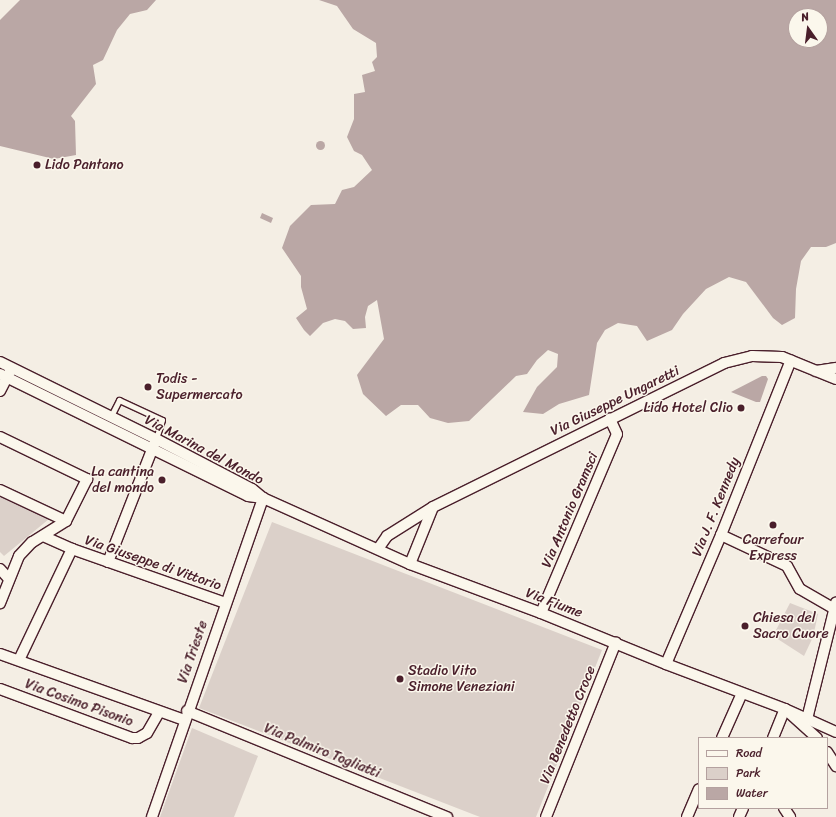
<!DOCTYPE html>
<html>
<head>
<meta charset="utf-8">
<style>
  body { margin:0 }
  #map { position:relative; width:836px; height:817px; overflow:hidden; background:#f4eee4; font-family:Sriracha,sans-serif }
  div>[style] { position:absolute }
  [style*='--x'] { left:calc(var(--x)*1px); top:calc(var(--y)*1px); width:calc(var(--w)*1px); rotate:calc(var(--a)*1deg) }
  .green>* { inset:0; background:#dbd0c9 }
  .water>* { inset:0; background:#baa7a5 }
  .round { border-radius:50% }
  .roads { filter:drop-shadow(1px 0 #4a1f2b) drop-shadow(-1px 0 #4a1f2b) drop-shadow(0 1px #4a1f2b) drop-shadow(0 -1px #4a1f2b) }
  .lane>* { height:5px; margin:-2.5px; padding:0 2.5px; transform-origin:2.5px; border-radius:2.5px; background:#fbf7ec }
  .street>* { height:10px; margin:-5px; padding:0 5px; transform-origin:5px; border-radius:5px; background:#fbf7ec }
  .dots>* { width:11px; height:11px; translate:-50% -50%; box-sizing:border-box; border:2px solid #fbf7ec; border-radius:50% }
  span { translate:-50% -50%; white-space:nowrap; text-align:center; line-height:1.15; -webkit-text-stroke:3px #fbf7ec; paint-order:stroke }
  .poi-label { font-size:14px; color:#4a1f2b }
  .left { translate:0 -50%; text-align:left }
  .right { translate:-100% -50%; text-align:right }
  .street-label { font-size:14px; color:#4a1f2b }
  .legend { position:absolute; left:698px; top:737px; width:130px; height:72px; box-sizing:border-box; background:#fbf7ec; border:1px solid #b4a19f; margin:0; padding:5px 7px; list-style:none; font-size:12px; color:#4a1f2b }
  .legend li { display:flex; align-items:center; gap:8px; height:20px }
  .legend b { width:20px; border:1px solid #b4a19f }
  .north { position:absolute; left:788px; top:8px; width:40px; height:40px; box-sizing:border-box; background:#fbf7ec; border:1px solid #b4a19f; border-radius:50%; rotate:346deg; font-size:11px; font-weight:700; line-height:16px; text-align:center; color:#4a1f2b }
  .north::after { content:''; display:block; margin:auto; width:14px; height:18px; background:#4a1f2b; clip-path:polygon(50% 0,100% 100%,50% 72%,0 100%) }
</style>
</head>
<body>
<div id="map">
  <div class="green">
    <i style="clip-path:polygon(0 497px,49px 519px,4px 556px,0 552px)"></i>
    <i style="clip-path:polygon(272px 522px,602px 650px,536px 817px,480px 817px,199px 708px)"></i>
    <i style="clip-path:polygon(790px 603px,818px 614px,813px 637px,804px 656px,773px 636px)"></i>
    <i style="clip-path:polygon(192px 728px,258px 756px,234px 817px,160px 817px)"></i>
  </div>
  <div class="water">
    <i style="clip-path:polygon(20px 0,156px 0,147px 10px,130px 14px,117px 30px,103px 60px,93px 65px,96px 84px,71px 116px,75px 121px,76px 155px,54px 159px,0 146px,0 20px)"></i>
    <i style="clip-path:polygon(evenodd,319px 0,836px 0,836px 243px,826px 247px,811px 247px,801px 261px,796px 289px,795px 318px,782px 325px,773px 318px,746px 282px,729px 277px,706px 289px,683px 314px,672px 330px,647px 341px,637px 326px,618px 323px,605px 330px,597px 343px,589px 395px,559px 404px,543px 414px,523px 412px,537px 387px,557px 367px,558px 354px,548px 350px,537px 360px,527px 374px,516px 376px,469px 421px,448px 423px,430px 418px,418px 405px,401px 405px,386px 416px,363px 394px,357px 375px,384px 339px,377px 300px,368px 306px,365px 317px,366px 328px,353px 329px,345px 321px,335px 319px,323px 323px,310px 336px,304px 330px,296px 318px,307px 309px,301px 287px,301px 276px,282px 248px,290px 226px,311px 205px,335px 204px,342px 190px,354px 187px,372px 170px,362px 155px,354px 151px,347px 137px,354px 119px,354px 94px,365px 92px,362px 75px,375px 71px,372px 62px,377px 57px,376px 43px,353px 29px,337px 6px,319px 0,796px 16px,820px 16px,820px 40px,796px 40px,796px 16px)"></i>
    <i class="round" style="left:315.5px;top:140.5px;width:9px;height:9px"></i>
    <i style="clip-path:polygon(262px 213px,273px 218px,271px 223px,260px 218px)"></i>
    <i style="clip-path:polygon(762px 376px,766px 376px,768px 379px,760px 402px,756px 402px,731px 392px)"></i>
  </div>
  <div class="roads">
    <div class="lane">
      <i style="--x:111;--y:416;--w:18;--a:-63"></i>
      <i style="--x:119;--y:400;--w:47;--a:24.9"></i>
      <i style="--x:162;--y:420;--w:20;--a:108"></i>
    </div>
    <div class="street">
      <i style="--x:0;--y:362;--w:174;--a:26.3"></i>
      <i style="--x:156;--y:439;--w:108;--a:27.5"></i>
      <i style="--x:252;--y:489;--w:14;--a:39"></i>
      <i style="--x:263;--y:498;--w:161;--a:24.2"></i>
      <i style="--x:410;--y:564;--w:140;--a:20.5"></i>
      <i style="--x:541;--y:613;--w:135;--a:22.2"></i>
      <i style="--x:666;--y:664;--w:127;--a:20.7"></i>
      <i style="--x:785;--y:709;--w:56;--a:24.3"></i>
      <i style="--x:816;--y:371;--w:20;--a:-9"></i>
      <i style="--x:0;--y:374;--w:276;--a:26.2"></i>
      <i style="--x:248;--y:496;--w:15;--a:8"></i>
      <i style="--x:0;--y:391;--w:22;--a:-63"></i>
      <i style="--x:0;--y:437;--w:97;--a:25.8"></i>
      <i style="--x:87;--y:479;--w:47;--a:116.6"></i>
      <i style="--x:66;--y:521;--w:40;--a:148"></i>
      <i style="--x:32;--y:542;--w:19;--a:133"></i>
      <i style="--x:19;--y:556;--w:51;--a:112"></i>
      <i style="--x:0;--y:490;--w:73;--a:25.2"></i>
      <i style="--x:721;--y:535;--w:73;--a:25.2"></i>
      <i style="--x:787;--y:566;--w:26;--a:61"></i>
      <i style="--x:800;--y:589;--w:39;--a:30"></i>
      <i style="--x:43;--y:536;--w:32;--a:24"></i>
      <i style="--x:72;--y:549;--w:162;--a:19.4"></i>
      <i style="--x:378;--y:549;--w:16;--a:-55"></i>
      <i style="--x:387;--y:536;--w:54;--a:-32.2"></i>
      <i style="--x:433;--y:507;--w:325;--a:-26.3"></i>
      <i style="--x:724;--y:363;--w:29;--a:-14"></i>
      <i style="--x:752;--y:356;--w:30;--a:2"></i>
      <i style="--x:782;--y:357;--w:58;--a:22.2"></i>
      <i style="--x:108;--y:562;--w:129;--a:-68.6"></i>
      <i style="--x:410;--y:564;--w:61;--a:-68"></i>
      <i style="--x:0;--y:569;--w:13;--a:48"></i>
      <i style="--x:541;--y:613;--w:194;--a:-67"></i>
      <i style="--x:617;--y:434;--w:17;--a:-115"></i>
      <i style="--x:0;--y:654;--w:195;--a:19.7"></i>
      <i style="--x:19;--y:660;--w:123;--a:-64.5"></i>
      <i style="--x:666;--y:664;--w:140;--a:-66.9"></i>
      <i style="--x:721;--y:535;--w:188;--a:-68.2"></i>
      <i style="--x:0;--y:689;--w:141;--a:20.4"></i>
      <i style="--x:132;--y:738;--w:6;--a:0"></i>
      <i style="--x:138;--y:738;--w:10;--a:-29"></i>
      <i style="--x:147;--y:733;--w:24;--a:-60"></i>
      <i style="--x:187;--y:711;--w:281;--a:22.2"></i>
      <i style="--x:807;--y:719;--w:120;--a:-76"></i>
      <i style="--x:722;--y:738;--w:49;--a:-66"></i>
      <i style="--x:773;--y:738;--w:31;--a:-68"></i>
      <i style="--x:785;--y:709;--w:43;--a:42.2"></i>
      <i style="--x:827;--y:752;--w:17;--a:57"></i>
      <i style="--x:784;--y:808;--w:11;--a:56"></i>
      <i style="--x:152;--y:817;--w:338;--a:-70.8"></i>
      <i style="--x:546;--y:817;--w:188;--a:-68.2"></i>
      <i style="--x:687;--y:817;--w:30;--a:-67"></i>
      <i style="--x:739;--y:817;--w:10;--a:-66"></i>
    </div>
  </div>
  <div class="dots">
    <i style="left:37px;top:165px;background:#4a1f2b"></i>
    <i style="left:148px;top:387px;background:#4a1f2b"></i>
    <i style="left:741px;top:408px;background:#4a1f2b"></i>
    <i style="left:162px;top:480px;background:#4a1f2b"></i>
    <i style="left:773px;top:525px;background:#4a1f2b"></i>
    <i style="left:745px;top:626px;background:#4a1f2b"></i>
    <i style="left:400px;top:679px;background:#4a1f2b"></i>
  </div>
  <div class="poi-label">
    <span class="left" style="left:45px;top:165px">Lido Pantano</span>
    <span class="left" style="left:156px;top:387px">Todis -<br>Supermercato</span>
    <span class="right" style="left:733px;top:408px">Lido Hotel Clio</span>
    <span class="right" style="left:154px;top:480px">La cantina<br>del mondo</span>
    <span style="left:773px;top:548px">Carrefour<br>Express</span>
    <span class="left" style="left:753px;top:626px">Chiesa del<br>Sacro Cuore</span>
    <span class="left" style="left:408px;top:679px">Stadio Vito<br>Simone Veneziani</span>
  </div>
  <div class="street-label">
    <span style="left:615px;top:401px;rotate:-26deg">Via Giuseppe Ungaretti</span>
    <span style="left:204px;top:450px;rotate:28deg">Via Marina del Mondo</span>
    <span style="left:716px;top:507px;rotate:-68deg">Via J. F. Kennedy</span>
    <span style="left:570px;top:510px;rotate:-67deg">Via Antonio Gramsci</span>
    <span style="left:153px;top:563px;rotate:19deg">Via Giuseppe di Vittorio</span>
    <span style="left:554px;top:603px;rotate:21deg">Via Fiume</span>
    <span style="left:193px;top:652px;rotate:-71deg">Via Trieste</span>
    <span style="left:79px;top:703px;rotate:20deg">Via Cosimo Pisonio</span>
    <span style="left:568px;top:725px;rotate:-68deg">Via Benedetto Croce</span>
    <span style="left:322px;top:751px;rotate:22deg">Via Palmiro Togliatti</span>
  </div>
  <ul class="legend">
  <li><b style="height:5px;background:#fbf7ec"></b>Road</li>
  <li><b style="height:11px;background:#dbd0c9"></b>Park</li>
  <li><b style="height:11px;background:#baa7a5"></b>Water</li>
  </ul>
  <div class="north">N</div>
</div>
</body>
</html>
